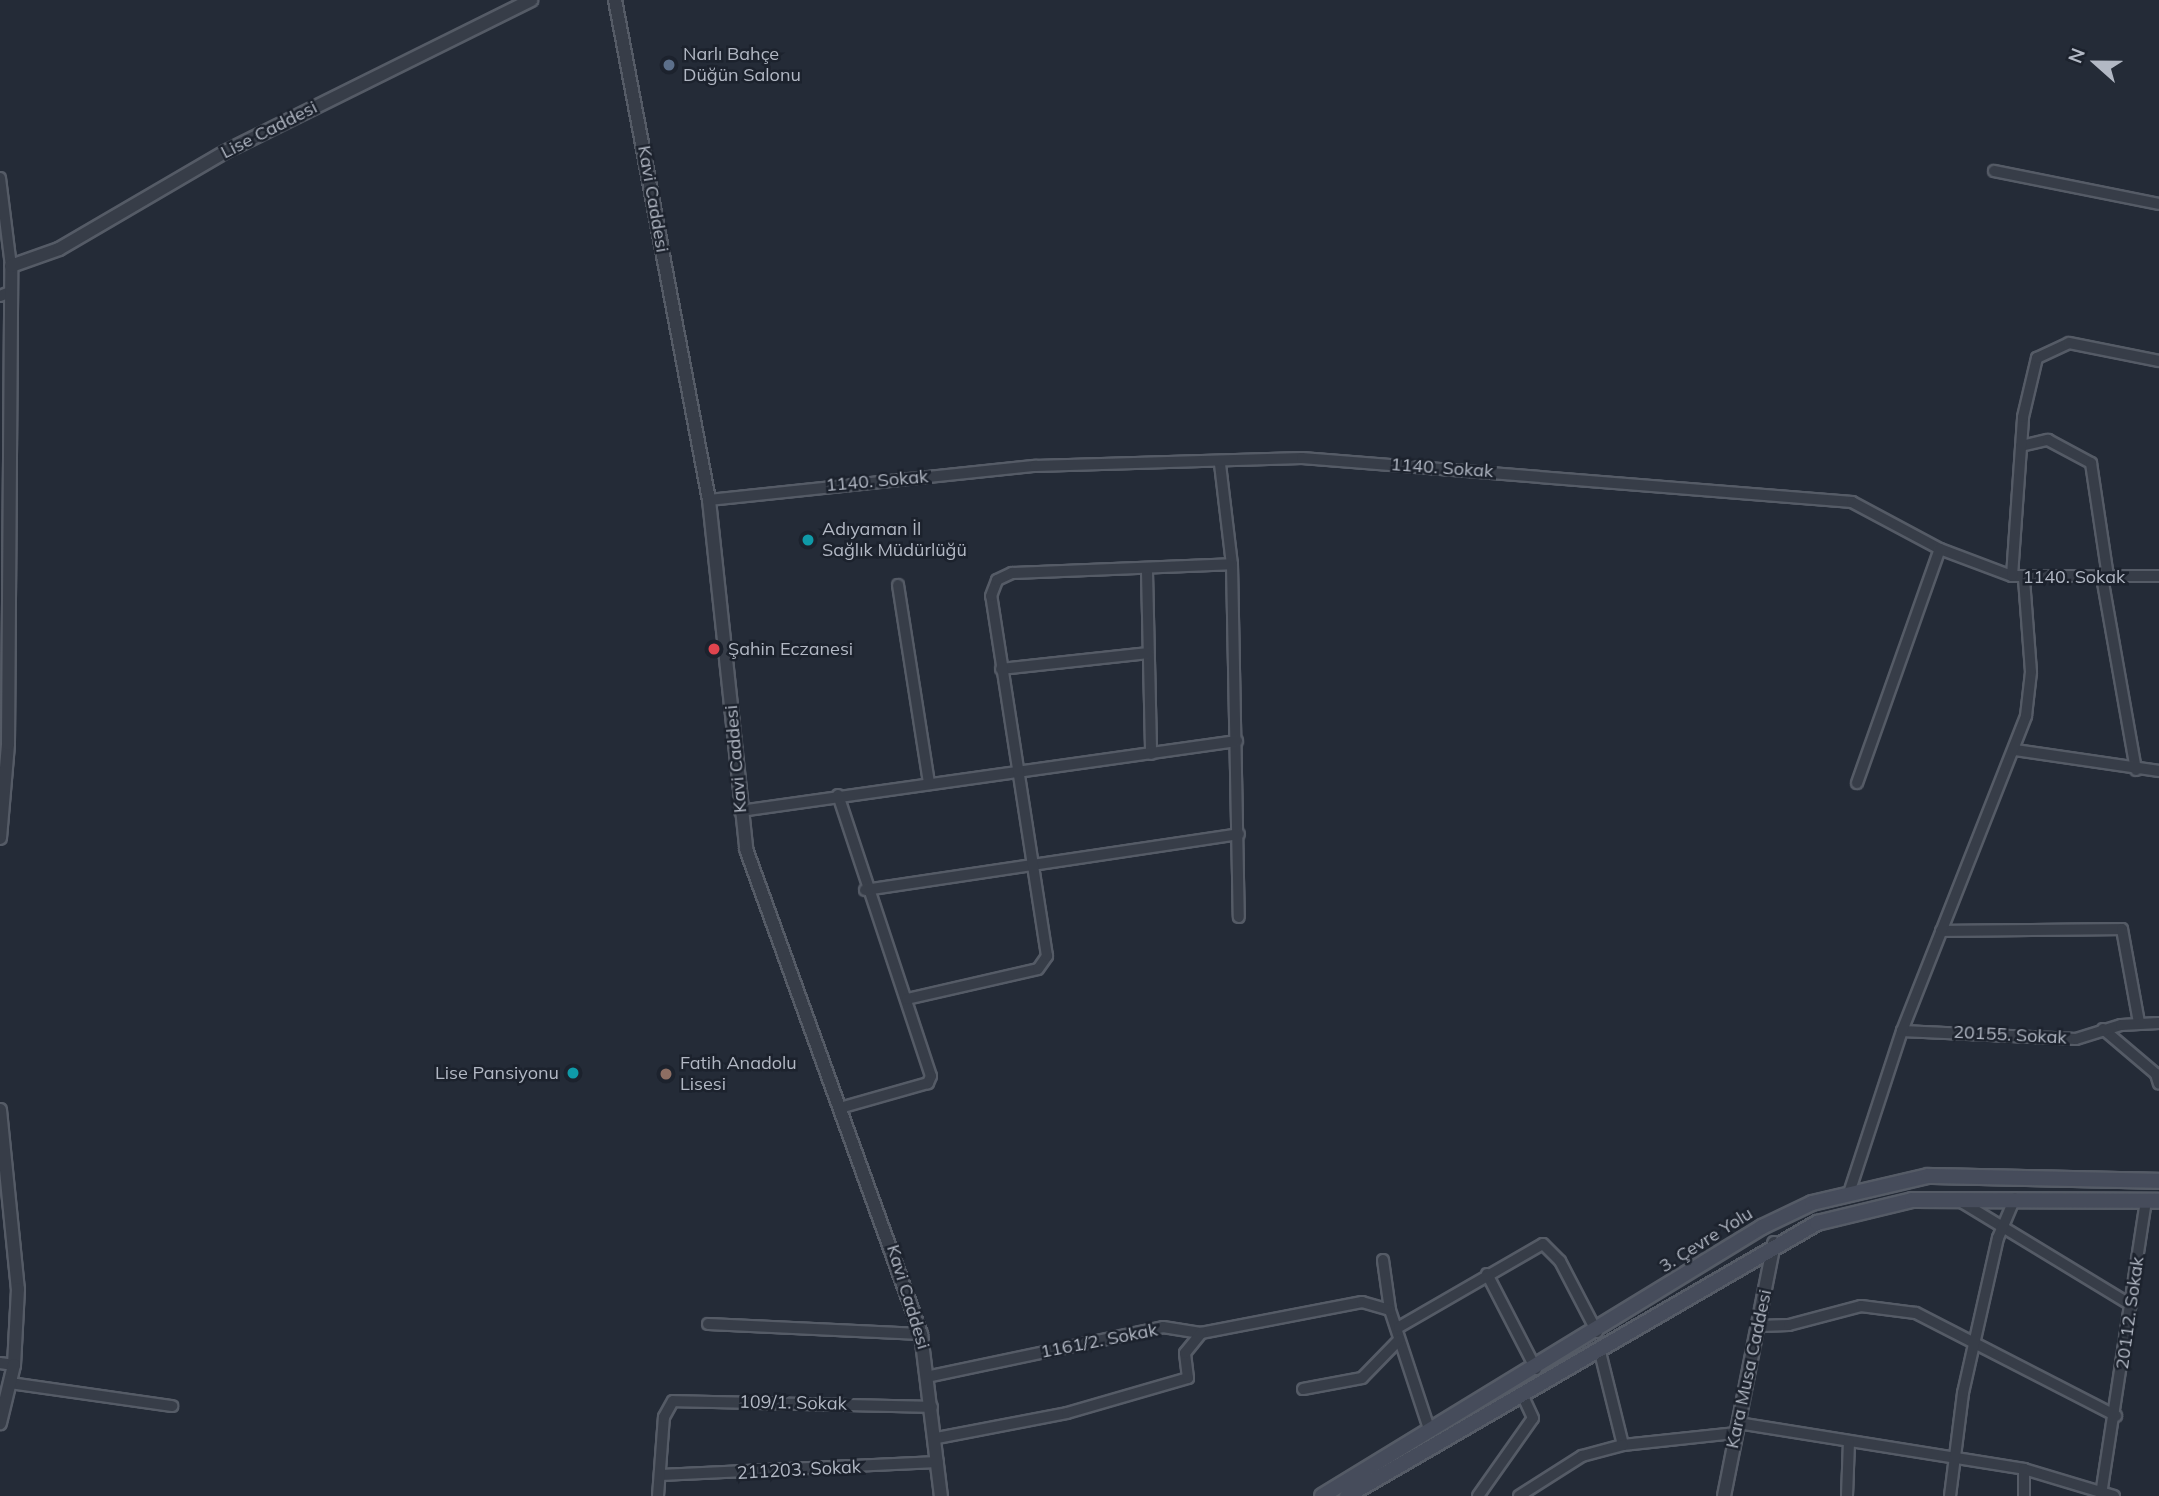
<!DOCTYPE html>
<html>
<head>
<meta charset="utf-8">
<style>
  body { margin:0 }
  #map { position:relative; width:2159px; height:1496px; overflow:hidden; background:#242b37; font-family:Mulish,sans-serif }
  div>[style] { position:absolute }
  [style*='--x'] { left:calc(var(--x)*1px); top:calc(var(--y)*1px); width:calc(var(--w)*1px); rotate:calc(var(--a)*1deg) }
  .roads { filter:drop-shadow(2px 0 #555b66) drop-shadow(-2px 0 #555b66) drop-shadow(0 2px #555b66) drop-shadow(0 -2px #555b66) }
  .minor>* { height:10px; margin:-5px; padding:0 5px; transform-origin:5px; border-radius:5px; background:#373d48 }
  .tertiary>* { height:12px; margin:-6px; padding:0 6px; transform-origin:6px; border-radius:6px; background:#373d48 }
  .secondary>* { height:14px; margin:-7px; padding:0 7px; transform-origin:7px; border-radius:7px; background:#464c5b }
  .dots>* { width:19px; height:19px; translate:-50% -50%; box-sizing:border-box; border:4px solid #1c222d; border-radius:50% }
  span { translate:-50% -50%; white-space:nowrap; text-align:center; line-height:1.15; -webkit-text-stroke:5px #1c222d; paint-order:stroke }
  .poi-label { font-size:18px; color:#b2b8c4 }
  .left { translate:0 -50%; text-align:left }
  .right { translate:-100% -50%; text-align:right }
  .street-label { font-size:18px; color:#b2b8c4 }
  .north { position:absolute; left:2061px; top:28px; width:70px; height:70px; -webkit-text-stroke:5px #1c222d; paint-order:stroke; rotate:291deg; font-size:19px; font-weight:700; line-height:28px; text-align:center; color:#b2b8c4 }
  .north::after { content:''; display:block; margin:auto; width:24px; height:32px; background:#b2b8c4; clip-path:polygon(50% 0,100% 100%,50% 72%,0 100%) }
</style>
</head>
<body>
<div id="map">
  <div class="roads">
    <div class="minor">
      <i style="--x:1994;--y:171;--w:168;--a:11.3"></i>
      <i style="--x:0;--y:178;--w:89;--a:82.9"></i>
      <i style="--x:0;--y:296;--w:11;--a:-22"></i>
      <i style="--x:2021;--y:446;--w:28;--a:-13"></i>
      <i style="--x:2048;--y:440;--w:49;--a:28.1"></i>
      <i style="--x:2091;--y:463;--w:115;--a:81.5"></i>
      <i style="--x:1220;--y:464;--w:101;--a:83.2"></i>
      <i style="--x:1232;--y:564;--w:353;--a:88.9"></i>
      <i style="--x:709;--y:500;--w:328;--a:-6"></i>
      <i style="--x:1035;--y:466;--w:267;--a:-1.7"></i>
      <i style="--x:1302;--y:458;--w:552;--a:4.57"></i>
      <i style="--x:1852;--y:502;--w:100;--a:28.1"></i>
      <i style="--x:1940;--y:549;--w:77;--a:20.6"></i>
      <i style="--x:2012;--y:576;--w:147;--a:0"></i>
      <i style="--x:1147;--y:572;--w:182;--a:88.7"></i>
      <i style="--x:2012;--y:576;--w:159;--a:-86"></i>
      <i style="--x:2023;--y:417;--w:61;--a:-76.7"></i>
      <i style="--x:2037;--y:358;--w:35;--a:-25"></i>
      <i style="--x:2069;--y:343;--w:92;--a:11.3"></i>
      <i style="--x:2102;--y:577;--w:196;--a:80"></i>
      <i style="--x:898;--y:585;--w:200;--a:81.1"></i>
      <i style="--x:1001;--y:669;--w:148;--a:-6.2"></i>
      <i style="--x:2015;--y:750;--w:146;--a:8.3"></i>
      <i style="--x:1857;--y:783;--w:248;--a:-70.5"></i>
      <i style="--x:838;--y:795;--w:296;--a:71.7"></i>
      <i style="--x:931;--y:1076;--w:8;--a:113"></i>
      <i style="--x:928;--y:1083;--w:88;--a:164.2"></i>
      <i style="--x:740;--y:811;--w:502;--a:-8.02"></i>
      <i style="--x:865;--y:890;--w:378;--a:-8.5"></i>
      <i style="--x:1941;--y:931;--w:181;--a:-0.6"></i>
      <i style="--x:2122;--y:929;--w:96;--a:79.7"></i>
      <i style="--x:907;--y:999;--w:134;--a:-12.9"></i>
      <i style="--x:1038;--y:969;--w:16;--a:-55"></i>
      <i style="--x:1047;--y:956;--w:364;--a:-98.8"></i>
      <i style="--x:991;--y:596;--w:17;--a:-69"></i>
      <i style="--x:997;--y:580;--w:17;--a:-25"></i>
      <i style="--x:1012;--y:573;--w:220;--a:-2.3"></i>
      <i style="--x:2103;--y:1029;--w:70;--a:40.3"></i>
      <i style="--x:2156;--y:1074;--w:10;--a:73"></i>
      <i style="--x:1902;--y:1031;--w:174;--a:2.6"></i>
      <i style="--x:2076;--y:1039;--w:47;--a:-17.3"></i>
      <i style="--x:2121;--y:1025;--w:38;--a:-3"></i>
      <i style="--x:1850;--y:1190;--w:167;--a:-71.9"></i>
      <i style="--x:1902;--y:1031;--w:339;--a:-68.5"></i>
      <i style="--x:2026;--y:716;--w:44;--a:-83.5"></i>
      <i style="--x:2031;--y:672;--w:93;--a:-94.3"></i>
      <i style="--x:1960;--y:1201;--w:200;--a:31.3"></i>
      <i style="--x:1383;--y:1260;--w:50;--a:82"></i>
      <i style="--x:1390;--y:1310;--w:128;--a:71.8"></i>
      <i style="--x:1487;--y:1274;--w:107;--a:62.7"></i>
      <i style="--x:708;--y:1324;--w:213;--a:2.7"></i>
      <i style="--x:1759;--y:1326;--w:30;--a:-2"></i>
      <i style="--x:1789;--y:1325;--w:74;--a:-14.8"></i>
      <i style="--x:1861;--y:1306;--w:55;--a:7.3"></i>
      <i style="--x:1916;--y:1313;--w:225;--a:27.2"></i>
      <i style="--x:1399;--y:1327;--w:166;--a:-30"></i>
      <i style="--x:1543;--y:1244;--w:24;--a:45"></i>
      <i style="--x:1560;--y:1261;--w:80;--a:62.5"></i>
      <i style="--x:1599;--y:1348;--w:100;--a:76.1"></i>
      <i style="--x:1623;--y:1445;--w:114;--a:-6.1"></i>
      <i style="--x:0;--y:1363;--w:14;--a:8"></i>
      <i style="--x:931;--y:1376;--w:237;--a:-11.9"></i>
      <i style="--x:1163;--y:1327;--w:38;--a:9"></i>
      <i style="--x:1201;--y:1333;--w:164;--a:-10.9"></i>
      <i style="--x:1362;--y:1302;--w:29;--a:16"></i>
      <i style="--x:10;--y:1383;--w:164;--a:8.1"></i>
      <i style="--x:1303;--y:1389;--w:60;--a:-10.6"></i>
      <i style="--x:1362;--y:1378;--w:53;--a:-45.8"></i>
      <i style="--x:1738;--y:1423;--w:290;--a:9.1"></i>
      <i style="--x:2024;--y:1469;--w:94;--a:16.7"></i>
      <i style="--x:937;--y:1438;--w:132;--a:-10.9"></i>
      <i style="--x:1067;--y:1413;--w:126;--a:-16.1"></i>
      <i style="--x:1188;--y:1378;--w:25;--a:-97"></i>
      <i style="--x:1185;--y:1353;--w:26;--a:-51"></i>
      <i style="--x:2024;--y:1469;--w:27;--a:90"></i>
      <i style="--x:660;--y:1475;--w:278;--a:-2.7"></i>
      <i style="--x:2102;--y:1488;--w:291;--a:-81.3"></i>
      <i style="--x:658;--y:1496;--w:79;--a:-85.7"></i>
      <i style="--x:664;--y:1417;--w:18;--a:-61"></i>
      <i style="--x:673;--y:1401;--w:259;--a:1.3"></i>
      <i style="--x:1478;--y:1496;--w:95;--a:-54.8"></i>
      <i style="--x:1533;--y:1418;--w:26;--a:-115"></i>
      <i style="--x:1519;--y:1496;--w:75;--a:-32.4"></i>
      <i style="--x:1582;--y:1456;--w:42;--a:-15"></i>
      <i style="--x:1847;--y:1496;--w:54;--a:-87.9"></i>
      <i style="--x:1950;--y:1496;--w:104;--a:-82.8"></i>
      <i style="--x:1963;--y:1393;--w:159;--a:-77.3"></i>
      <i style="--x:1998;--y:1238;--w:43;--a:-67"></i>
    </div>
    <div class="tertiary">
      <i style="--x:615;--y:0;--w:509;--a:79.35"></i>
      <i style="--x:709;--y:500;--w:351;--a:83.9"></i>
      <i style="--x:746;--y:849;--w:516;--a:70.16"></i>
      <i style="--x:921;--y:1334;--w:163;--a:83"></i>
      <i style="--x:0;--y:838;--w:94;--a:-85.1"></i>
      <i style="--x:8;--y:744;--w:478;--a:-89.6"></i>
      <i style="--x:11;--y:266;--w:51;--a:-19.5"></i>
      <i style="--x:59;--y:249;--w:192;--a:-30.3"></i>
      <i style="--x:225;--y:152;--w:342;--a:-26.4"></i>
      <i style="--x:0;--y:1110;--w:180;--a:84.3"></i>
      <i style="--x:18;--y:1289;--w:76;--a:93"></i>
      <i style="--x:14;--y:1365;--w:60;--a:103.6"></i>
      <i style="--x:1724;--y:1496;--w:258;--a:-78.8"></i>
    </div>
    <div class="secondary">
      <i style="--x:1322;--y:1496;--w:516;--a:-31.44"></i>
      <i style="--x:1762;--y:1227;--w:55;--a:-25.6"></i>
      <i style="--x:1812;--y:1203;--w:119;--a:-13.1"></i>
      <i style="--x:1928;--y:1176;--w:231;--a:1.2"></i>
      <i style="--x:1347;--y:1496;--w:544;--a:-30.15"></i>
      <i style="--x:1817;--y:1223;--w:98;--a:-13.6"></i>
      <i style="--x:1912;--y:1200;--w:247;--a:0.2"></i>
    </div>
  </div>
  <div class="dots">
    <i style="left:669px;top:65px;background:#5c6f8a"></i>
    <i style="left:808px;top:540px;background:#0f9aa8"></i>
    <i style="left:714px;top:649px;background:#e0444e"></i>
    <i style="left:573px;top:1073px;background:#0f9aa8"></i>
    <i style="left:666px;top:1074px;background:#8d6e63"></i>
  </div>
  <div class="poi-label">
    <span class="left" style="left:683px;top:65px">Narlı Bahçe<br>Düğün Salonu</span>
    <span class="left" style="left:822px;top:540px">Adıyaman İl<br>Sağlık Müdürlüğü</span>
    <span class="left" style="left:728px;top:649px">Şahin Eczanesi</span>
    <span class="left" style="left:680px;top:1074px">Fatih Anadolu<br>Lisesi</span>
    <span class="right" style="left:559px;top:1073px">Lise Pansiyonu</span>
  </div>
  <div class="street-label">
    <span style="left:269px;top:130px;rotate:-27deg">Lise Caddesi</span>
    <span style="left:653px;top:199px;rotate:80deg">Kavi Caddesi</span>
    <span style="left:1442px;top:468px;rotate:4deg">1140. Sokak</span>
    <span style="left:877px;top:481px;rotate:-5deg">1140. Sokak</span>
    <span style="left:2074px;top:577px">1140. Sokak</span>
    <span style="left:736px;top:759px;rotate:-95deg">Kavi Caddesi</span>
    <span style="left:2010px;top:1035px;rotate:3deg">20155. Sokak</span>
    <span style="left:1706px;top:1240px;rotate:-32deg">3. Çevre Yolu</span>
    <span style="left:908px;top:1297px;rotate:73deg">Kavi Caddesi</span>
    <span style="left:2130px;top:1313px;rotate:-82deg">20112. Sokak</span>
    <span style="left:1099px;top:1341px;rotate:-11deg">1161/2. Sokak</span>
    <span style="left:1749px;top:1369px;rotate:-78deg">Kara Musa Caddesi</span>
    <span style="left:793px;top:1403px;rotate:1deg">109/1. Sokak</span>
    <span style="left:799px;top:1470px;rotate:-3deg">211203. Sokak</span>
  </div>
  <div class="north">N</div>
</div>
</body>
</html>
